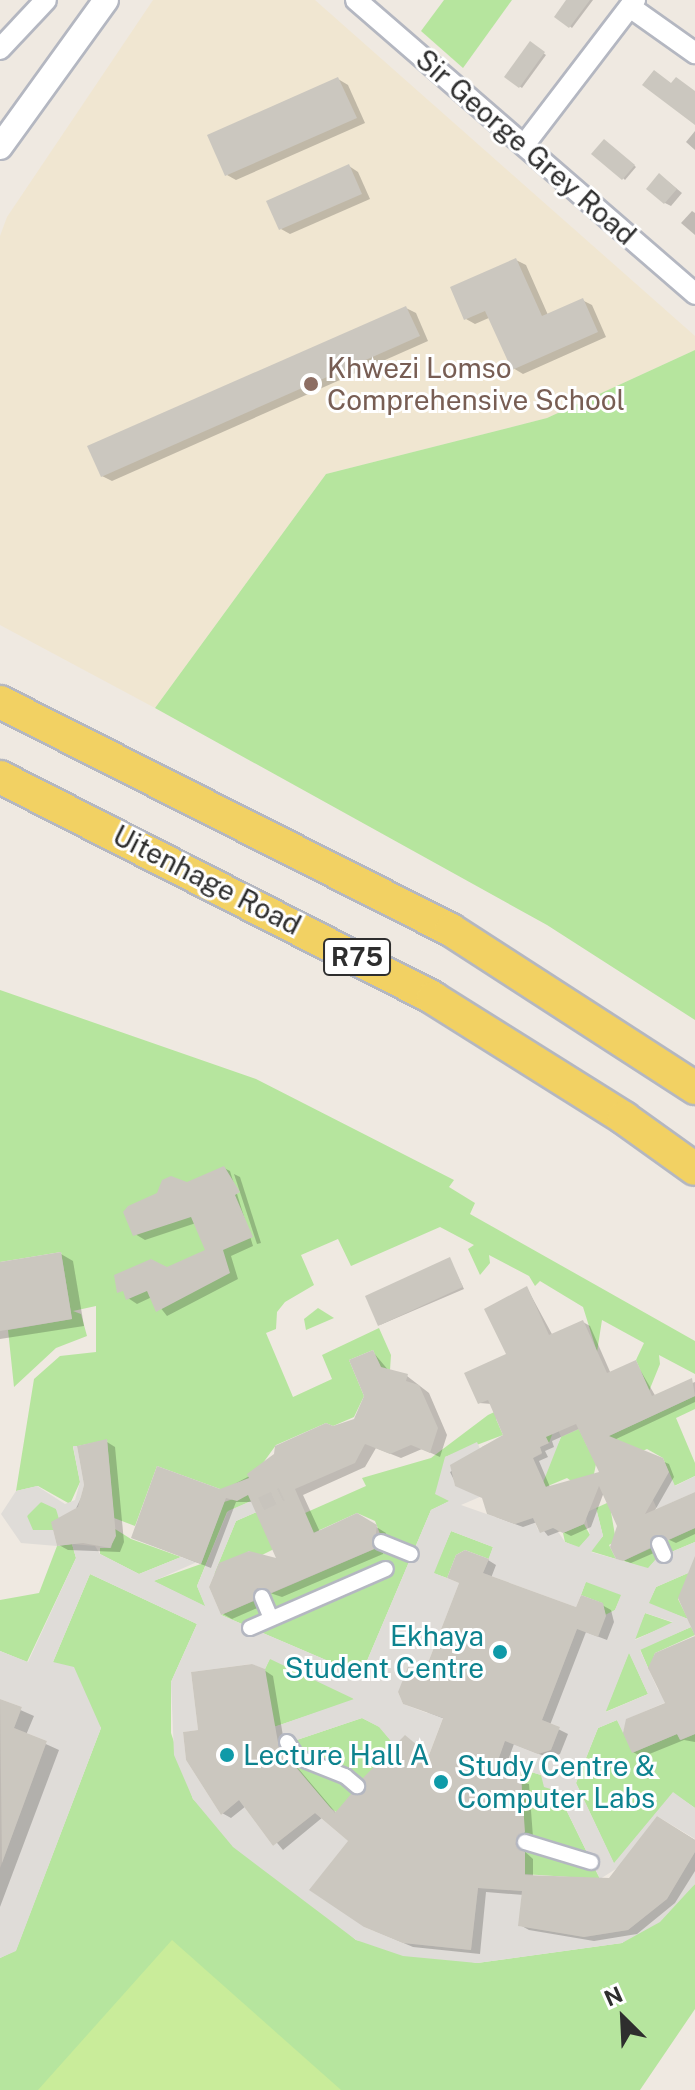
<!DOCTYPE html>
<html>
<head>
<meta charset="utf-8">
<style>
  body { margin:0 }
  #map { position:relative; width:695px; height:2090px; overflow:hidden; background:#efe9e1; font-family:"Public Sans",sans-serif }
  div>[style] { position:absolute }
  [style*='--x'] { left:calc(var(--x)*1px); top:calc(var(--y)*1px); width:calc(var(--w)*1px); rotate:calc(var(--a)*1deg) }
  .education>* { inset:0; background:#f0e6d1 }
  .green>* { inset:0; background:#b6e59e }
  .round { border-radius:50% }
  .pitch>* { inset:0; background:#c9ec9a }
  .plaza>* { inset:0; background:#dfdcd8 }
  .shadow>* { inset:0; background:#0003 }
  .building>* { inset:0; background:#cbc7bf }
  .pedestrian-tunnel>* { height:14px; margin-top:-7px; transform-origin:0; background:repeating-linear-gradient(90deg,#c8c4bd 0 14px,transparent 0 21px) }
  .roads { filter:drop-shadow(2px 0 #b4b7c1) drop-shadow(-2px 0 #b4b7c1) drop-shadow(0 2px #b4b7c1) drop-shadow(0 -2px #b4b7c1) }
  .pedestrian>* { height:14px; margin:-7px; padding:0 7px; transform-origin:7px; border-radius:7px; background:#fff }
  .minor>* { height:20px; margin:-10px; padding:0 10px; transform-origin:10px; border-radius:10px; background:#fff }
  .tertiary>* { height:24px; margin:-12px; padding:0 12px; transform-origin:12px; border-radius:12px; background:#fff }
  .primary>* { height:32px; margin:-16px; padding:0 16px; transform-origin:16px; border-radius:16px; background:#f2d163 }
  .dots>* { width:22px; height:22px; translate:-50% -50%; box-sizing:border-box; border:4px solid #fff; border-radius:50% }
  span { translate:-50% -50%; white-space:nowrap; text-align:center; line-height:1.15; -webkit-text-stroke:6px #fff; paint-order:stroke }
  .shield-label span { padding:2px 6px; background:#fff; border:2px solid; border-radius:6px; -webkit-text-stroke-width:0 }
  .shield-label { font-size:26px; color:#2e2e2e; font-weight:700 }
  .street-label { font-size:28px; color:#2e2e2e }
  .education-label { font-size:28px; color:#785e54 }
  .left { translate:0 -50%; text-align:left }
  .culture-label { font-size:28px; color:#0d838f }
  .right { translate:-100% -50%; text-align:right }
  .north { position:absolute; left:583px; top:1978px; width:80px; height:80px; -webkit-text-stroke:6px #fff; paint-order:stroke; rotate:336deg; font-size:22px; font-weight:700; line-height:32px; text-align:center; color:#2e2e2e }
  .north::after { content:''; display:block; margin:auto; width:28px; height:36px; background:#2e2e2e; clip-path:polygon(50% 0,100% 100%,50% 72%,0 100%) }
</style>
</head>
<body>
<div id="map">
  <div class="education">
    <i style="clip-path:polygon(153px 0,315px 0,695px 336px,695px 350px,547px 418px,326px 474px,155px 708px,0 625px,0 236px,7px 217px)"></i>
  </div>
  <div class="green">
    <i style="clip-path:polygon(444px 0,512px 0,463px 68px,421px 31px)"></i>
    <i style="clip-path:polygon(695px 350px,695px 1020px,547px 925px,155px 708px,326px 474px,547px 418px)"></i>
    <i style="clip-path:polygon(0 990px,256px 1079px,454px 1180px,449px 1187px,475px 1203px,470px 1214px,695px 1341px,695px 1374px,659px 1355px,660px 1364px,649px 1391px,636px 1360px,644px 1343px,602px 1320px,597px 1352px,583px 1307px,540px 1281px,535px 1286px,529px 1276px,489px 1255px,490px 1263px,480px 1275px,468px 1249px,474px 1245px,440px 1227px,351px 1266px,338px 1239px,301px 1255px,314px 1285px,285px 1302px,277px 1312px,276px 1329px,266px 1333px,293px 1397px,332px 1379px,322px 1355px,379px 1328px,391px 1355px,389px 1385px,373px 1350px,349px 1360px,364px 1396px,354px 1417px,333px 1426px,326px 1423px,276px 1445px,250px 1481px,234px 1489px,220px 1489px,157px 1466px,135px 1526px,114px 1518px,107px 1440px,73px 1447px,80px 1482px,70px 1504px,38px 1486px,16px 1491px,34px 1379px,60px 1356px,96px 1352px,96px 1306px,73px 1311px,81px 1314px,87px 1336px,56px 1348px,14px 1387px,8px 1330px,72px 1319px,61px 1252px,0 1262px)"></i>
    <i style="clip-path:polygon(318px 1308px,334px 1318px,306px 1330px,304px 1319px)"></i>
    <i style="clip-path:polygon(528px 1396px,541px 1403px,555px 1434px,549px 1443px,496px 1419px,503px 1435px,445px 1457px,450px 1501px,431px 1510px,361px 1675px,221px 1615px,379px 1547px,382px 1539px,375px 1521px,357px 1513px,300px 1539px,305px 1513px,366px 1486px,362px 1478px,431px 1458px,488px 1415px)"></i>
    <i style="clip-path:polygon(695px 1396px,695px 1409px,676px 1418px,695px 1463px,695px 1476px,674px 1486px,663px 1458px,647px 1449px,618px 1462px,596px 1464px,594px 1474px,574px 1483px,567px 1478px,543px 1488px,543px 1475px,561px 1437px,579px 1429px,587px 1446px)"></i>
    <i style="clip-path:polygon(255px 1492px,258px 1498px,227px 1512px,197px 1586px,206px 1607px,153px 1581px,201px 1564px,224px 1502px)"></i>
    <i style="clip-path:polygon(631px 1492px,611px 1512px,616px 1541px,609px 1545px,616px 1559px,590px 1551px,603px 1536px,596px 1508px)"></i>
    <i class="round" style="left:27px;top:1502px;width:32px;height:32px"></i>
    <i style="clip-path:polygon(259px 1511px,278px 1547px,258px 1557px,249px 1551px,214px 1574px,236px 1521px)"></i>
    <i style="clip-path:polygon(584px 1524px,590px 1535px,579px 1548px,565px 1542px,563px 1533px)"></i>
    <i style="clip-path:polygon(695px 1528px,695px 1542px,657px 1558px,648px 1569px,623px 1561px)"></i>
    <i style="clip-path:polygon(115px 1529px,131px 1539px,181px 1557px,139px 1574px,100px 1554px,100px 1548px,111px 1548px)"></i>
    <i style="clip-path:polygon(451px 1531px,493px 1547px,489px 1559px,465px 1550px,456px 1555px,447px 1578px,433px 1573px)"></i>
    <i style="clip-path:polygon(72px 1544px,76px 1558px,27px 1662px,0 1651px,0 1600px,39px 1593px,57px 1546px)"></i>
    <i style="clip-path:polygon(695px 1570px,678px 1599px,688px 1619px,648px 1604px,656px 1587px)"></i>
    <i style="clip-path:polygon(90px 1574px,197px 1624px,171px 1682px,171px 1733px,193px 1799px,356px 1940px,477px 1963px,622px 1943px,695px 1884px,695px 2009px,640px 2090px,0 2090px,0 1958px,16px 1950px,101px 1728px,53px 1662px)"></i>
    <i style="clip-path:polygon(586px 1581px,622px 1594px,615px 1610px,606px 1616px,602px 1603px,581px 1595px)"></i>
    <i style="clip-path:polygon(645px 1613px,674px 1623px,633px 1640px)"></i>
    <i style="clip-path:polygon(691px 1627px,695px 1635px,655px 1653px,649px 1670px,640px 1649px)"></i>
    <i style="clip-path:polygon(629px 1652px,648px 1694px,605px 1712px)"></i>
    <i style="clip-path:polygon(270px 1658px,352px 1695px,354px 1700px,271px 1728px,265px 1669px)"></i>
    <i style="clip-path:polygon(362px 1718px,380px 1727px,396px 1747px,352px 1793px,405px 1837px,398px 1856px,329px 1807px,279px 1746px)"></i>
    <i style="clip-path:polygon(617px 1720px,634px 1752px,677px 1734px,681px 1740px,695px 1734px,695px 1808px,673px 1793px,614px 1864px,576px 1783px,598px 1728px)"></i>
    <i style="clip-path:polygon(521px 1769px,541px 1775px,557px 1791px,600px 1879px,433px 1868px,524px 1855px)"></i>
  </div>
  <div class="pitch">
    <i style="clip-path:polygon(172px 1940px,341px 2090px,38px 2090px)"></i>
  </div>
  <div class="plaza">
    <i style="clip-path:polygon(evenodd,556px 1424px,561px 1437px,531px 1513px,538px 1530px,555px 1527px,565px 1542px,579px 1547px,590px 1535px,585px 1513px,596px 1508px,603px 1536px,591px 1552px,648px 1568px,657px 1558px,695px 1542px,695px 1570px,656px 1587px,649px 1603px,688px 1619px,691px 1627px,640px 1650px,658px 1690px,671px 1700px,627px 1719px,623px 1733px,617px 1720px,598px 1728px,576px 1783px,614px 1863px,673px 1792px,695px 1808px,695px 1839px,657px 1816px,619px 1867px,600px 1879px,557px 1791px,544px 1787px,541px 1775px,522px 1769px,521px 1777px,492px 1777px,510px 1726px,538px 1754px,551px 1750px,560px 1727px,542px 1720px,577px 1629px,615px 1610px,621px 1595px,586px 1582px,576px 1607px,483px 1573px,493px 1547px,451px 1531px,434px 1573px,459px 1583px,424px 1673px,398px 1692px,403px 1704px,427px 1713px,448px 1704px,429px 1755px,405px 1736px,396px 1747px,379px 1727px,362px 1718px,279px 1746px,271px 1728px,354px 1699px,270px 1659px,265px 1669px,251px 1664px,191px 1672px,198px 1730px,183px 1732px,186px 1760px,221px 1815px,239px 1800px,273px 1846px,315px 1813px,348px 1841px,364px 1927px,403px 1943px,471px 1950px,478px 1888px,522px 1891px,519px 1926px,584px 1937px,628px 1930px,667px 1899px,695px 1852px,695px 1884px,660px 1922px,622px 1943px,477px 1963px,403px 1956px,356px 1940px,233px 1847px,193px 1799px,174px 1755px,171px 1682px,197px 1624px,90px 1574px,53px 1662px,74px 1667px,101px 1728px,16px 1951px,0 1958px,0 1868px,47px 1741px,14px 1728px,22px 1707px,0 1699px,0 1651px,28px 1662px,76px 1558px,72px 1544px,95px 1546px,100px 1554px,139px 1574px,181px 1557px,197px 1562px,154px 1581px,205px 1606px,197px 1586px,228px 1511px,258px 1498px,259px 1511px,236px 1521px,209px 1587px,221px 1615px,361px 1675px,431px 1510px,449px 1501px,435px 1494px,445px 1457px,477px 1442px,481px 1451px,451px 1465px,455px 1486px,532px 1471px,533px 1458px,542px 1454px,540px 1447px,549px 1443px,556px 1424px,489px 1493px,531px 1500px,523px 1521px,515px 1524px,461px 1505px,489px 1493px,556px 1424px,645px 1613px,673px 1622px,635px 1640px,645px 1613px,556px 1424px,629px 1653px,648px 1694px,606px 1712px,606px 1711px,629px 1653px)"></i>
    <i style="clip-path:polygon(73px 1446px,77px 1446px,84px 1485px,78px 1507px,59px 1519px,56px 1509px,41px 1502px,27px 1516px,33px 1530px,53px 1530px,57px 1546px,21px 1543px,1px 1514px,16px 1491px,37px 1486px,65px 1504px,75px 1500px,80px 1482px)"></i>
    <i style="clip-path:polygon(669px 1472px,675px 1486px,695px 1476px,695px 1492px,657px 1509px,647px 1486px)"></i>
  </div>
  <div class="shadow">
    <i style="clip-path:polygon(569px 0,593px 0,572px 28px,557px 16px)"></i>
    <i style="clip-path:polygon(530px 44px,546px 55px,522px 88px,506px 77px)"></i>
    <i style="clip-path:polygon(338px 79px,348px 85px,365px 123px,236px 180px,227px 175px)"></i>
    <i style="clip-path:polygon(695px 131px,695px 150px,686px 142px)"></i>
    <i style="clip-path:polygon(606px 143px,636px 167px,625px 180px,623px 178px)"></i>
    <i style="clip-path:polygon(349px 166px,358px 172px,370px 199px,290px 234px,281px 229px)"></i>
    <i style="clip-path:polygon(665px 179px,682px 193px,671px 206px,665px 203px)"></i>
    <i style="clip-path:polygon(692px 211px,695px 213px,695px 235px,681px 223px)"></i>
    <i style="clip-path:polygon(516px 260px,526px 265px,548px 315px,582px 300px,592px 305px,606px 337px,523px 374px,513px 368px,491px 317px,475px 324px,466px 319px)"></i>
    <i style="clip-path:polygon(406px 308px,416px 313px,428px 341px,112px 481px,102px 476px)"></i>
    <i style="clip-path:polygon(224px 1168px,230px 1171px,253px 1246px,231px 1256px,238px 1279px,167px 1316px,152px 1297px,137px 1304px,128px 1298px,116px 1277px,167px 1269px,208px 1251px,196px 1223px,145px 1240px,135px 1234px,188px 1184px)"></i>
    <i style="clip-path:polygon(234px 1174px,240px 1177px,261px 1243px,257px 1244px)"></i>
    <i style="clip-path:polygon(61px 1254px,73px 1261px,84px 1326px,0 1339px,0 1264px)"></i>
    <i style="clip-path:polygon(450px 1260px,464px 1289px,380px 1325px)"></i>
    <i style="clip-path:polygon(evenodd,527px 1288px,553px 1336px,583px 1322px,590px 1326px,611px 1374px,636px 1363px,656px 1397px,695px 1382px,695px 1402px,614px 1440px,669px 1464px,674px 1477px,654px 1512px,695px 1494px,695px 1534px,676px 1543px,663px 1537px,656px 1552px,631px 1563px,617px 1558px,619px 1526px,604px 1492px,591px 1527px,571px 1536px,561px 1531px,548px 1536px,537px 1522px,523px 1527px,496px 1517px,484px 1497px,456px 1484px,450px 1472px,484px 1452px,482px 1447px,505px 1436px,492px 1404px,479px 1403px,509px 1355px,527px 1288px,581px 1428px,601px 1473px,550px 1487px,539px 1461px,548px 1457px,545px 1451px,554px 1447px,552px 1441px,581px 1428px)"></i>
    <i style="clip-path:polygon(373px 1352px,389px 1371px,407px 1376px,429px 1393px,447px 1435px,440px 1457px,422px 1449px,401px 1458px,376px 1448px,365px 1467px,303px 1495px,320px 1532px,357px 1515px,386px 1533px,383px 1554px,282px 1597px,267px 1592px,262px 1606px,232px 1619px,223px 1614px,280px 1560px,254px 1502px,236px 1502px,211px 1568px,133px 1538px,355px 1420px,367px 1396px)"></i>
    <i style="clip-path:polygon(107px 1442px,115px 1447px,124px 1542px,120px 1552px,68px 1550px,59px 1545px)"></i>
    <i style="clip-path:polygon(488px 1560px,496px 1565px,491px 1578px,578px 1610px,602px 1605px,611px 1610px,614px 1622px,607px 1640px,586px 1632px,550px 1725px,568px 1734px,560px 1754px,549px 1758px,514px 1744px,501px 1779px,529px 1784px,533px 1837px,522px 1849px,533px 1859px,533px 1877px,610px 1880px,658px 1818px,695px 1840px,695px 1871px,675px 1903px,637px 1934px,594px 1941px,529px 1930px,520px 1925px,524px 1895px,486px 1892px,480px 1954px,413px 1947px,375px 1931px,351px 1841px,323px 1817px,283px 1850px,246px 1806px,231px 1818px,222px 1813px,200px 1732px,264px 1670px,273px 1676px,286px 1754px,337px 1814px,431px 1757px,445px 1719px,404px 1703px,425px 1676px)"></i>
    <i style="clip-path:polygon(695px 1638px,695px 1742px,684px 1740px,642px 1757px,633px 1752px,667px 1704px)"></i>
    <i style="clip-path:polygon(0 1701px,34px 1716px,26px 1735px,59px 1750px,0 1907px)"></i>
  </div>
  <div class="building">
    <i style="clip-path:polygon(566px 0,590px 0,569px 28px,554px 17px)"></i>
    <i style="clip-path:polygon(530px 41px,545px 52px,519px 88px,504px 77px)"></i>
    <i style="clip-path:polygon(654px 70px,671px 83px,676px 77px,695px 91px,695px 125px,642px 85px)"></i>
    <i style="clip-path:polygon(338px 77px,357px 118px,225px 176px,207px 135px)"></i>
    <i style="clip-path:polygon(604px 139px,635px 165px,622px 180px,591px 154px)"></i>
    <i style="clip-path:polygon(349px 164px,362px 194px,279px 230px,266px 201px)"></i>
    <i style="clip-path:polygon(659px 173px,677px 189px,664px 204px,646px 189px)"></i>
    <i style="clip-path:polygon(516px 258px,542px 316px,583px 298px,598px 332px,512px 370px,485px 311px,464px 320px,450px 287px)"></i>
    <i style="clip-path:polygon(406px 306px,420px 336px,101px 477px,87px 446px)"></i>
    <i style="clip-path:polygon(224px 1166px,240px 1192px,235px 1195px,253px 1237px,223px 1250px,230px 1273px,156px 1312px,147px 1291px,126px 1300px,123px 1291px,117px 1293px,114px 1275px,151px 1259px,167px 1267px,205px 1250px,191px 1217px,133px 1236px,123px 1212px,128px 1206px,157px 1193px,162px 1180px,171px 1176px,187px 1182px)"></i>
    <i style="clip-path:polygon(61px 1252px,72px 1319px,0 1331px,0 1262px)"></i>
    <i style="clip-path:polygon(450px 1257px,463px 1287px,378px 1326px,365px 1296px)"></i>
    <i style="clip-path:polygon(evenodd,527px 1286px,549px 1335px,583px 1320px,607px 1373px,636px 1360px,652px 1396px,692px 1378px,695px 1396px,609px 1436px,663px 1458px,669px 1472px,645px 1514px,695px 1492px,695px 1528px,668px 1540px,656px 1535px,650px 1548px,623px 1561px,616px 1559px,610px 1547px,617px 1526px,599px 1486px,584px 1524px,563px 1533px,553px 1528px,540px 1533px,533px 1518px,515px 1524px,487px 1514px,482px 1498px,455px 1486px,450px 1465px,503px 1435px,488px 1400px,478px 1404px,464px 1373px,506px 1354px,484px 1309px,527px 1286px,576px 1424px,599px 1472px,546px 1487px,533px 1458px,542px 1453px,540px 1447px,549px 1443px,546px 1437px,576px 1424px)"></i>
    <i style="clip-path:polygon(373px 1350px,381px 1367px,408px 1374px,406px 1381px,419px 1385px,438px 1428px,430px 1453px,411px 1445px,390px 1454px,365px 1444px,355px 1463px,295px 1489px,314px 1533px,357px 1513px,377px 1525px,374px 1549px,271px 1593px,257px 1588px,253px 1601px,221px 1615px,209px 1587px,219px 1563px,249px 1551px,276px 1558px,248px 1495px,237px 1501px,226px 1498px,201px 1564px,131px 1538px,157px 1466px,220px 1489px,249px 1478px,247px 1474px,274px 1454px,275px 1446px,326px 1423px,333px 1426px,354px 1419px,364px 1396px,349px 1360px)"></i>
    <i style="clip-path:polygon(107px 1439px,116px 1536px,110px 1548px,83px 1543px,57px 1546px,51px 1522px,78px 1507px,84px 1485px,77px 1446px)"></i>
    <i style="clip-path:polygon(465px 1550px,489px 1559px,483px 1573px,576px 1607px,581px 1595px,603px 1603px,606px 1616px,598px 1637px,577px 1629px,542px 1720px,560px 1727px,551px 1750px,538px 1754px,505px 1741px,492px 1777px,521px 1777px,525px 1832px,515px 1844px,525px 1852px,525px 1875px,609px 1878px,657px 1816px,695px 1840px,695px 1852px,667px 1899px,628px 1930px,584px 1937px,518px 1926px,522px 1891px,478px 1888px,471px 1950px,403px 1943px,364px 1927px,309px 1890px,348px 1841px,315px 1813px,273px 1846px,239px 1800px,221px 1815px,186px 1760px,183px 1732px,198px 1730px,191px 1672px,252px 1664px,265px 1669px,279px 1748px,335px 1813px,351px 1794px,364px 1793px,363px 1778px,405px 1735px,429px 1755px,443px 1718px,403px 1704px,398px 1692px,408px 1667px,424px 1673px,459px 1583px,447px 1578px,456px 1555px)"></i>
    <i style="clip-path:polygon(695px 1556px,695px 1734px,680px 1740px,677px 1734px,632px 1753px,623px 1733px,626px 1719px,665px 1703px,648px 1668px,655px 1653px,695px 1636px,678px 1598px)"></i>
    <i style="clip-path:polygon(0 1699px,22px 1707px,14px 1728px,47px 1741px,2px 1863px)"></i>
  </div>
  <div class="pedestrian-tunnel">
    <i style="--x:261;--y:1504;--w:23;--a:-25"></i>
  </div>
  <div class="roads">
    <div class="pedestrian">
      <i style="--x:381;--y:1542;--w:32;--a:22"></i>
      <i style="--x:659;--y:1544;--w:12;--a:66"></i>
      <i style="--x:262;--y:1597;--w:23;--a:67"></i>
      <i style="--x:250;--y:1628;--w:148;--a:-23.5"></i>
      <i style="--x:287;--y:1742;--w:18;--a:56"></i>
      <i style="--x:297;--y:1757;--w:52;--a:21.6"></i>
      <i style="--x:345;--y:1776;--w:16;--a:40"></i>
      <i style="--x:525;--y:1842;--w:69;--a:16.9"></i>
    </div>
    <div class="minor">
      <i style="--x:356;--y:0;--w:449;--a:40.9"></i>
      <i style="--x:630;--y:7;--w:80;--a:35.3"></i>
      <i style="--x:0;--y:49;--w:67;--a:-46.8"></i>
      <i style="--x:524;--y:145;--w:183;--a:-52.6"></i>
    </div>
    <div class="tertiary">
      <i style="--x:0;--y:147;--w:181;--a:-54.2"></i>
    </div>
    <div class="primary">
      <i style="--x:0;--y:702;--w:505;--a:26.82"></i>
      <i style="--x:451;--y:930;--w:291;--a:32.9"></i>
      <i style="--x:0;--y:777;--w:486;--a:27"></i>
      <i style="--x:433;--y:998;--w:226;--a:32.1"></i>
      <i style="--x:624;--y:1118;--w:87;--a:35.7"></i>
    </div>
  </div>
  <div class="dots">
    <i style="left:311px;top:384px;background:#8d6e63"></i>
    <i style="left:500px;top:1652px;background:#0f9aa8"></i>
    <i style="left:227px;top:1755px;background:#0f9aa8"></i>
    <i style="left:441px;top:1782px;background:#0f9aa8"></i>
  </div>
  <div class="shield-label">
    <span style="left:357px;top:957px">R75</span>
  </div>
  <div class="street-label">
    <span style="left:526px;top:147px;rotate:41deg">Sir George Grey Road</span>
    <span style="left:207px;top:880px;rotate:27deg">Uitenhage Road</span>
  </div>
  <div class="education-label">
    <span class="left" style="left:327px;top:384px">Khwezi Lomso<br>Comprehensive School</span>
  </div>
  <div class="culture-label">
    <span class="right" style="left:484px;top:1652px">Ekhaya<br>Student Centre</span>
    <span class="left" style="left:243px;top:1755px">Lecture Hall A</span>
    <span class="left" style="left:457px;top:1782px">Study Centre &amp;<br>Computer Labs</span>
  </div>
  <div class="north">N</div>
</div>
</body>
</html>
